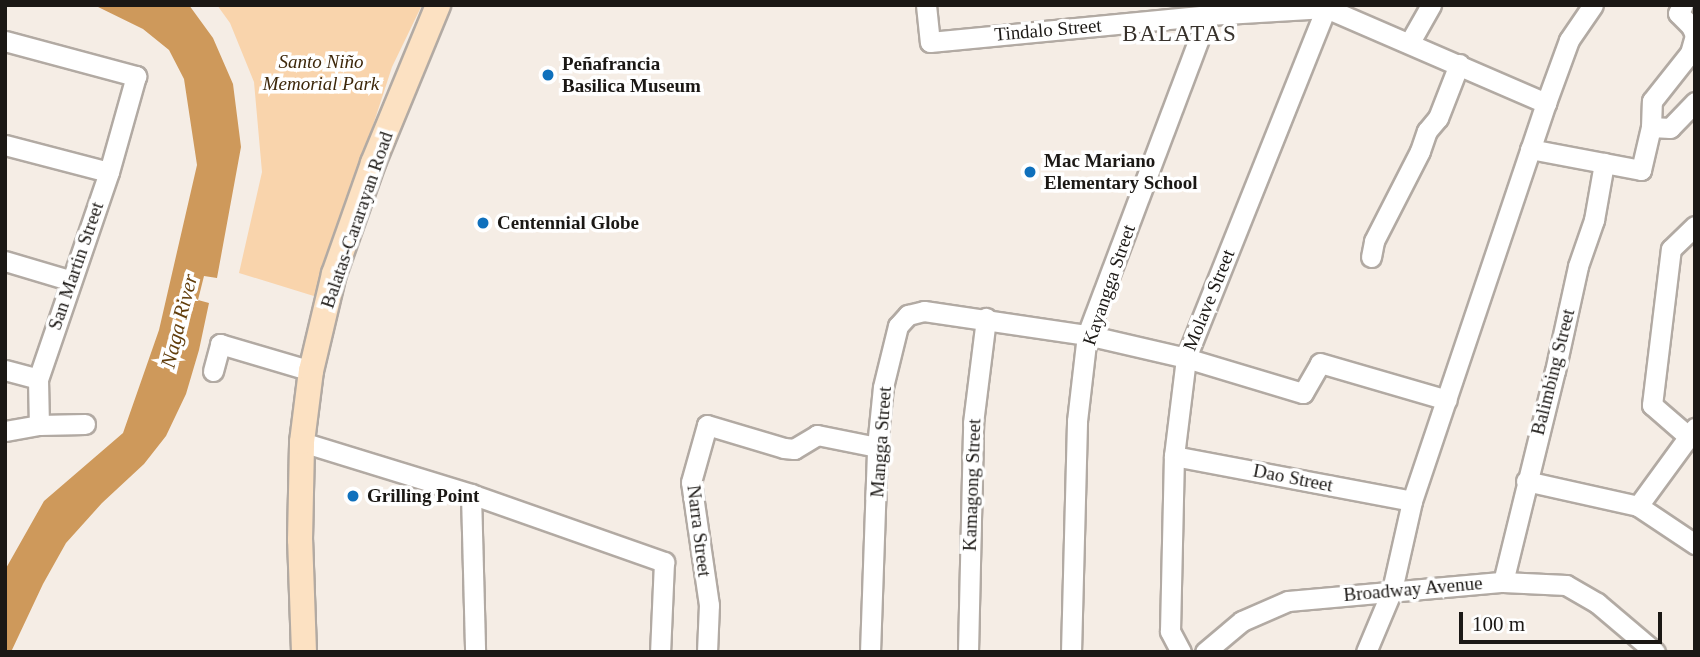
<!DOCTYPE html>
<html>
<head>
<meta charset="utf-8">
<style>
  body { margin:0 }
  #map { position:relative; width:1700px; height:657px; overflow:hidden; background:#f5ede5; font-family:"Times New Roman",serif }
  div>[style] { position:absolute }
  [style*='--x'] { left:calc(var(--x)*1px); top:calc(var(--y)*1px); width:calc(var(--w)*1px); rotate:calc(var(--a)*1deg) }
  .green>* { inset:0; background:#f9d4ac }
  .water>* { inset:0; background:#ce995b }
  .roads { filter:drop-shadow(2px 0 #b2aaa3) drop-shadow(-2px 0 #b2aaa3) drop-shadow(0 2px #b2aaa3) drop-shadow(0 -2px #b2aaa3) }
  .minor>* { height:19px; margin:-9.5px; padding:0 9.5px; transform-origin:9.5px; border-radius:9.5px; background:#fff }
  .major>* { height:24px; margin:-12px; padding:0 12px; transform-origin:12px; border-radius:12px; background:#fce1c2 }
  .dots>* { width:19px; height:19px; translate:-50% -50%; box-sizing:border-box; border:4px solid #fff; border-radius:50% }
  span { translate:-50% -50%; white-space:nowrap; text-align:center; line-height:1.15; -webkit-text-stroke:7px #fff; paint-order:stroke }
  .street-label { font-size:19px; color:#1b1815 }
  .park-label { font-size:19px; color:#3d270a; font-style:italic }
  .poi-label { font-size:19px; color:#1b1815; font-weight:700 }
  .left { translate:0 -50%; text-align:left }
  .water-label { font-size:21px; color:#613d0b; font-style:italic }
  .quarter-label { font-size:23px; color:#37312b; letter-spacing:2px }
  .frame { position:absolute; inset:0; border:7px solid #1b1815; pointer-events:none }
  .scale { position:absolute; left:1459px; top:612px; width:203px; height:32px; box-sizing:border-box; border:4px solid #1b1815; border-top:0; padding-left:9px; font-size:21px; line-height:24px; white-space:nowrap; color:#1b1815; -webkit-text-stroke:5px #fff; paint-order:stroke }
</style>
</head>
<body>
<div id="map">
  <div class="green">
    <i style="clip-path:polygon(217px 5px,422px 5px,392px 67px,317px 297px,239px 273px,262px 172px,254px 82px,230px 23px)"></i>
  </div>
  <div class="water">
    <i style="clip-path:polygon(94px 5px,189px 5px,213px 38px,233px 84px,241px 147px,217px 278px,204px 276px,198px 300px,209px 303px,199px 350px,186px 394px,166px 436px,144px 464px,102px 503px,66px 543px,43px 584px,11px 652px,5px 652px,5px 570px,44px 501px,123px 433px,159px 330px,197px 165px,184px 79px,169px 50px,143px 29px)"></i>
  </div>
  <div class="roads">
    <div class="minor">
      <i style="--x:926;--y:5;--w:37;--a:84"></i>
      <i style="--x:930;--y:42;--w:279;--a:-5.5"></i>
      <i style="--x:1208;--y:15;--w:118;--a:-3.4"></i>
      <i style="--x:1326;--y:8;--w:240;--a:23.4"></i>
      <i style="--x:5;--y:41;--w:136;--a:15"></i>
      <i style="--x:136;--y:76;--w:100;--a:105.7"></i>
      <i style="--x:109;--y:172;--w:219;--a:108.9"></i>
      <i style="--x:38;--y:379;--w:46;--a:88.8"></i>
      <i style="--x:39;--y:425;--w:35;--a:170"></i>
      <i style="--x:1410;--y:42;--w:43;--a:-60.4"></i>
      <i style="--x:1651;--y:127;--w:19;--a:3"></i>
      <i style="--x:1670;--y:128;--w:36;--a:-46"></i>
      <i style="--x:5;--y:145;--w:107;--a:14.6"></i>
      <i style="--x:1530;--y:149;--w:113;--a:10.7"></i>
      <i style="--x:1641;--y:170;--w:44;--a:-76.9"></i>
      <i style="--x:1651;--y:127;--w:26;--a:-88"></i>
      <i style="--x:1652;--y:101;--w:61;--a:-51.6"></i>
      <i style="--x:1690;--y:53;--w:19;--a:-74"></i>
      <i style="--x:1695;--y:35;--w:10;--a:-114"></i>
      <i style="--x:1691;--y:26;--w:18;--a:-135"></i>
      <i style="--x:1678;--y:13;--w:9;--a:-58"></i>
      <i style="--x:1371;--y:257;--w:16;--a:-79"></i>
      <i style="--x:1374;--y:241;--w:101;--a:-62.9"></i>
      <i style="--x:1420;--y:151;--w:21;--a:-71"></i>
      <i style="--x:1427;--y:131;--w:17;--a:-50"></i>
      <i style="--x:1438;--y:118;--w:58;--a:-68.7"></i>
      <i style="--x:5;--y:261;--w:67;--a:16.5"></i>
      <i style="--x:5;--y:370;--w:34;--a:15"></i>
      <i style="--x:213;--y:371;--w:28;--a:-75"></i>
      <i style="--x:220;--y:344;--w:95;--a:16.5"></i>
      <i style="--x:39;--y:425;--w:46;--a:-1.2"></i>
      <i style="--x:1689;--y:437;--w:49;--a:-139.1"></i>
      <i style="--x:1652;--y:405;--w:157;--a:-83.1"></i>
      <i style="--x:1671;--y:249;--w:33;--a:-44"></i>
      <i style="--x:302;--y:442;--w:177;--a:17.1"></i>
      <i style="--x:471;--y:494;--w:205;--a:19.4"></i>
      <i style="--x:664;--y:562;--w:90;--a:92.5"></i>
      <i style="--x:1174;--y:456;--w:242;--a:10.7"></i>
      <i style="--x:1526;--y:481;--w:115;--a:12.6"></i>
      <i style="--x:1638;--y:506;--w:69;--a:33.7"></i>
      <i style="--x:471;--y:494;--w:158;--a:88.5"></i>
      <i style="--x:1638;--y:506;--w:97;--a:-53.8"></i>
      <i style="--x:1503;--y:582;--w:217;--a:-76.2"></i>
      <i style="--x:1555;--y:371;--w:107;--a:-77.6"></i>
      <i style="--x:1578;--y:266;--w:49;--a:-70.8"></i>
      <i style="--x:1594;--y:220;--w:58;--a:-80"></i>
      <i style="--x:707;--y:652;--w:47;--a:-87.6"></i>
      <i style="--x:709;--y:605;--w:124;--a:-98.3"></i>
      <i style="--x:691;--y:482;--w:59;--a:-74.3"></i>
      <i style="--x:707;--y:425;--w:80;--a:16.6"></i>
      <i style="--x:784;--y:448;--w:10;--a:6"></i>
      <i style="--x:794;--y:449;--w:27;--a:-31"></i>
      <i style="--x:817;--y:435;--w:61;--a:11.3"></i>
      <i style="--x:870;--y:652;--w:205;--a:-88"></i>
      <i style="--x:877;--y:447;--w:60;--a:-84.3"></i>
      <i style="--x:883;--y:387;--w:63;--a:-76.2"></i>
      <i style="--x:898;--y:326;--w:15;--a:-48"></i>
      <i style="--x:908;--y:315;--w:16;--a:-14"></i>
      <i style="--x:924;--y:311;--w:165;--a:8.4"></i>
      <i style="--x:1087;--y:335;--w:102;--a:13.1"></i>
      <i style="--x:1186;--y:358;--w:122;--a:16.7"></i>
      <i style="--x:1303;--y:393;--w:34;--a:-60"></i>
      <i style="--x:1320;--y:363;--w:132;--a:16.2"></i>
      <i style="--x:968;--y:652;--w:229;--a:-88.7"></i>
      <i style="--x:973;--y:423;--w:106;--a:-82.9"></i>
      <i style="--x:1071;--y:652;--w:231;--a:-88.5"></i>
      <i style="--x:1077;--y:421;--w:87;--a:-83.4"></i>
      <i style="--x:1087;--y:335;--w:342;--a:-69.3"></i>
      <i style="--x:1181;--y:652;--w:24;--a:-118"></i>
      <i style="--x:1170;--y:631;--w:175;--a:-88.7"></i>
      <i style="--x:1174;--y:456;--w:99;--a:-83"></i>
      <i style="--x:1186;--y:358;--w:380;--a:-68.2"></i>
      <i style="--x:1205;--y:652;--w:48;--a:-40"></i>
      <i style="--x:1242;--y:621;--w:50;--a:-23.5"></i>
      <i style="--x:1288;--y:601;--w:216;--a:-5.1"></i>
      <i style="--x:1503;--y:582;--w:63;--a:2.7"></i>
      <i style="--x:1566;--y:585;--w:36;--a:30"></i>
      <i style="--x:1597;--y:603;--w:76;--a:40.2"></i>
      <i style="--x:1366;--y:652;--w:67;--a:-67.2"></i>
      <i style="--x:1392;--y:590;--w:91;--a:-77.3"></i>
      <i style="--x:1412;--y:501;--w:420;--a:-71.4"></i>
      <i style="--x:1546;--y:103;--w:67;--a:-69.9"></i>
      <i style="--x:1569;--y:40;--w:42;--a:-55.6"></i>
    </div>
    <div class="major">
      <i style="--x:304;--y:652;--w:112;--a:-92"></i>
      <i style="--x:300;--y:540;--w:98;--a:-88.8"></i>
      <i style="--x:302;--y:442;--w:72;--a:-82.8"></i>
      <i style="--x:311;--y:371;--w:100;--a:-76.7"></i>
      <i style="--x:334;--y:274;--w:118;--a:-70.6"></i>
      <i style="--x:373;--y:163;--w:171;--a:-67.6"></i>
    </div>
  </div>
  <div class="dots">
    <i style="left:548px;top:75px;background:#0f70bc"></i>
    <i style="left:1030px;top:172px;background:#0f70bc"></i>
    <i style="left:483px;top:223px;background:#0f70bc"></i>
    <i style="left:353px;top:496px;background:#0f70bc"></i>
  </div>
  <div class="street-label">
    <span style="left:1048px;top:30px;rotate:-5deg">Tindalo Street</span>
    <span style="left:357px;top:220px;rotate:-71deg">Balatas-Cararayan Road</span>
    <span style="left:76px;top:266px;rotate:-71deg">San Martin Street</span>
    <span style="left:1109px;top:285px;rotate:-71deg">Kayangga Street</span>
    <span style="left:1209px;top:300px;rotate:-68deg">Molave Street</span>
    <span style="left:1553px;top:372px;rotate:-76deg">Balimbing Street</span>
    <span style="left:881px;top:442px;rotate:-86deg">Mangga Street</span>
    <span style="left:1293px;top:478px;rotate:11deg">Dao Street</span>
    <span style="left:972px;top:485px;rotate:-88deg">Kamagong Street</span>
    <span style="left:699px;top:531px;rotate:83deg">Narra Street</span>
    <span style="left:1413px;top:589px;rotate:-5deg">Broadway Avenue</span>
  </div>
  <div class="park-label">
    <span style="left:321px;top:73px">Santo Niño<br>Memorial Park</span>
  </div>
  <div class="poi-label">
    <span class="left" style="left:562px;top:75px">Peñafrancia<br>Basilica Museum</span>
    <span class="left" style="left:1044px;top:172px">Mac Mariano<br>Elementary School</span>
    <span class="left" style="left:497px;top:223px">Centennial Globe</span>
    <span class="left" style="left:367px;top:496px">Grilling Point</span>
  </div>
  <div class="water-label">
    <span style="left:179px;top:321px;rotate:-76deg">Naga River</span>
  </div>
  <div class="quarter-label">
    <span style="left:1180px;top:34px">BALATAS</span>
  </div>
  <div class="frame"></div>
  <div class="scale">100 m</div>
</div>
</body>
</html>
